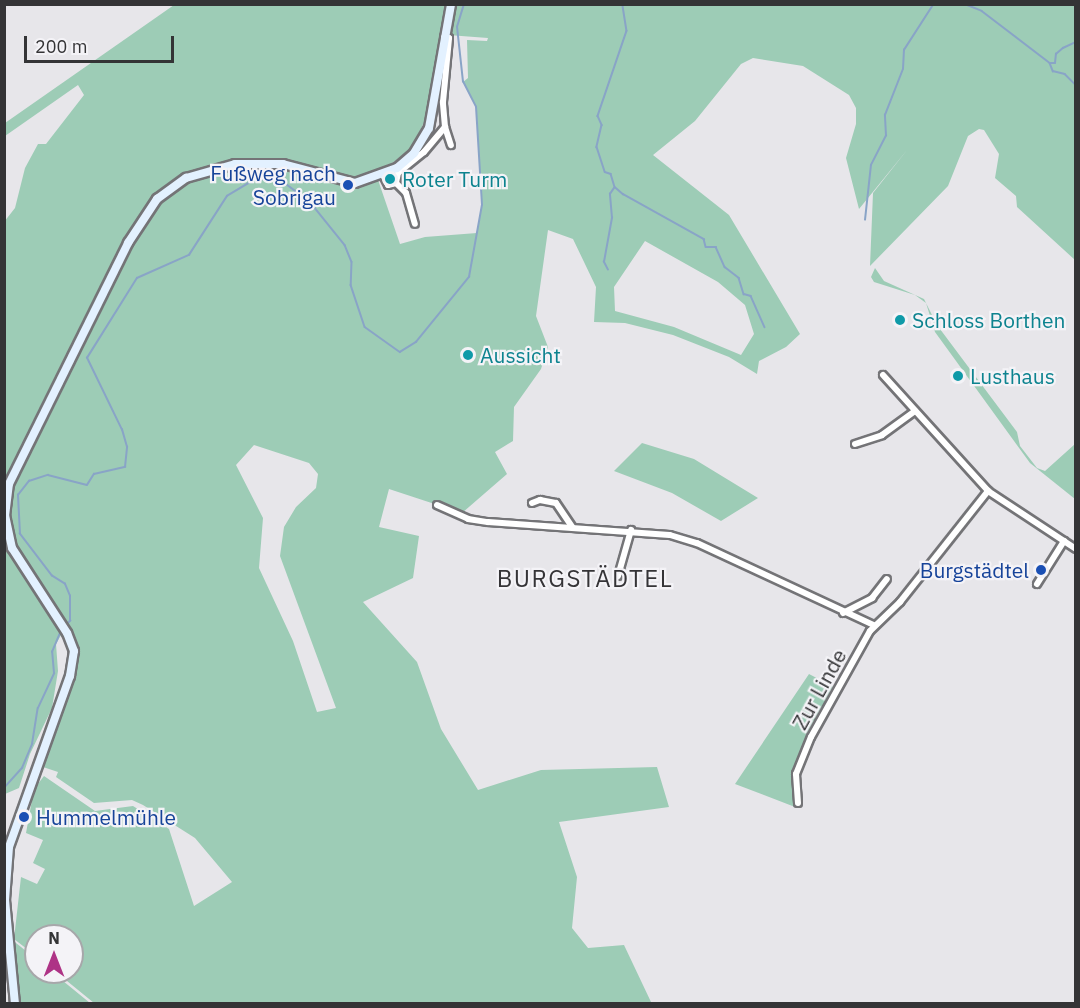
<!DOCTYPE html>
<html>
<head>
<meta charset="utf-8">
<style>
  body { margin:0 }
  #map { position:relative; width:1080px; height:1008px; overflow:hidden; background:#e7e6ea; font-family:"IBM Plex Sans",sans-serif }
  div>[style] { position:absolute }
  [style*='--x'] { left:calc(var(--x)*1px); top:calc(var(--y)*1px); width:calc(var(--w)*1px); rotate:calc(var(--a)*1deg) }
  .green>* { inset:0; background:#9dccb6 }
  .stream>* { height:1.5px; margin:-0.75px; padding:0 0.75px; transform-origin:0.75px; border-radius:0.75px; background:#89a4c7 }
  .roads { filter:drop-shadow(2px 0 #747477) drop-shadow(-2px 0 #747477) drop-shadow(0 2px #747477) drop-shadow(0 -2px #747477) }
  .minor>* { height:6px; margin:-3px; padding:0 3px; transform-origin:3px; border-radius:3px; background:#fff }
  .secondary>* { height:8px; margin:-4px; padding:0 4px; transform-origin:4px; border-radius:4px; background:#e3f1ff }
  .dots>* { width:16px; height:16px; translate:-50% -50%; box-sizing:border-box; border:3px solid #f4f3f7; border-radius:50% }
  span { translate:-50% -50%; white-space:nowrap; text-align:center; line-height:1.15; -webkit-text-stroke:4.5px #f4f3f7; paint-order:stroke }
  .transit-label { font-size:21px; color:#164399 }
  .right { translate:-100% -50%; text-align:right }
  .left { translate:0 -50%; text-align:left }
  .culture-label { font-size:21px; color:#0d838f }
  .street-label { font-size:21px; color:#343436 }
  .quarter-label { font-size:24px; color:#353437; letter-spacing:1.5px }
  .frame { position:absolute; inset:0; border:6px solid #343436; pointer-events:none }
  .north { position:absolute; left:24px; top:924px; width:60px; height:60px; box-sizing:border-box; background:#f4f3f7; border:2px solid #a7a7aa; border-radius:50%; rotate:0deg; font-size:16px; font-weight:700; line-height:24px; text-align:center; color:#343436 }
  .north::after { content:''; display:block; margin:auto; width:21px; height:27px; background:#ae3386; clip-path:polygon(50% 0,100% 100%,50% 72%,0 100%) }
  .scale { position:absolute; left:24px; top:36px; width:150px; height:27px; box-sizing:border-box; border:3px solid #343436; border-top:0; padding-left:8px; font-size:18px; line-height:21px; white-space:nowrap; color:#343436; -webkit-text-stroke:4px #f4f3f7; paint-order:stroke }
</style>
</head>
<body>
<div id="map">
  <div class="green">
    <i style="clip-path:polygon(evenodd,174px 5px,448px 5px,427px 116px,411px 150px,376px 174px,400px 244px,425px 237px,477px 233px,482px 205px,476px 107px,463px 82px,468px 78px,467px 40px,487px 41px,488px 38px,448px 35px,454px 5px,1075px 5px,1075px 260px,1017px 207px,1016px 196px,995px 178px,999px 154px,984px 130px,979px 129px,968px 136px,948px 186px,870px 266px,873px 193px,907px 150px,859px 209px,846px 158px,856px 124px,856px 108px,849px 95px,803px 66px,753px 58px,741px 64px,695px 121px,653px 155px,729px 215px,800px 334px,786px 347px,759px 361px,757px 374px,729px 357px,673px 335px,625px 323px,594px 322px,596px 287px,573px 239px,548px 230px,536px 316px,548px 347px,541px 369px,514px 407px,513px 441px,495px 452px,507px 474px,462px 513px,389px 489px,379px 527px,419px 536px,413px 578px,363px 602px,417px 662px,441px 729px,478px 790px,541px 770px,657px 767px,669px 807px,559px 822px,577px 877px,572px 928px,588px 948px,624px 945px,651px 1002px,657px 1003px,94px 1003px,56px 972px,72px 972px,72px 936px,36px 936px,36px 956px,14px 939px,21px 877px,37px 884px,45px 869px,33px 863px,43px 840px,26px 833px,34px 789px,44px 776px,95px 811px,133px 806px,169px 829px,194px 906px,232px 882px,195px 838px,143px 805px,132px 800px,94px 803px,56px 777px,58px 772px,40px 766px,75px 673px,77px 653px,15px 548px,5px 503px,4px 222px,15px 208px,25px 168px,38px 144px,46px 144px,84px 95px,78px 85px,5px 136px,5px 123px,174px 5px,645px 241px,718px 282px,745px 305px,754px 334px,741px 355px,674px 327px,615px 311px,614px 287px,645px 241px,174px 5px,254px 445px,309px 463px,318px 474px,316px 488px,296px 507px,284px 527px,280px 556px,336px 708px,317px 712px,293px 641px,259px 568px,263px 518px,236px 465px,254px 445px)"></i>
    <i style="clip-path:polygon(875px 268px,884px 281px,924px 299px,937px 325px,1017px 432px,1020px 446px,1037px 468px,1045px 471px,1075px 444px,1075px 499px,1030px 463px,935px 332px,926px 303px,915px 295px,874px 282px,871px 277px)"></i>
    <i style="clip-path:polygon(642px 443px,694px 459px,758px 498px,721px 521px,672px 493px,614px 471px)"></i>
    <i style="clip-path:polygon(4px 535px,24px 578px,61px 635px,56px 644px,58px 671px,52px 708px,30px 754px,19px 788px,5px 794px)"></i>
    <i style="clip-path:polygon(809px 674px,834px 687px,793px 772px,795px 807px,735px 784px)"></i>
    <i style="clip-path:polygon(11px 939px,36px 959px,36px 972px,52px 972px,90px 1003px,18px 1003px)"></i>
  </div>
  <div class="stream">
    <i style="--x:610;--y:4;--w:14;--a:0"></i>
    <i style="--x:965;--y:4;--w:18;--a:22"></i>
    <i style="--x:982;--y:11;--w:86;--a:37.4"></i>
    <i style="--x:1050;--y:63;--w:9;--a:69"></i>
    <i style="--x:1053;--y:71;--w:12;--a:14"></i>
    <i style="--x:1065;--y:74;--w:16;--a:45"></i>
    <i style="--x:623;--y:6;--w:25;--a:81"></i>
    <i style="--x:627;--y:31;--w:90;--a:108.8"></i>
    <i style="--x:598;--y:116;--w:10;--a:66"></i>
    <i style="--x:602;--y:125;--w:23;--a:103"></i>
    <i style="--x:597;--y:147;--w:26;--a:72"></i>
    <i style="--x:605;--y:172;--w:6;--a:18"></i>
    <i style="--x:611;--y:174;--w:14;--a:73"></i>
    <i style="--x:615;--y:187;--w:11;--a:41"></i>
    <i style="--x:623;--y:194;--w:93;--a:29.1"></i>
    <i style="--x:704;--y:239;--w:8;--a:76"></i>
    <i style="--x:706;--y:247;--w:10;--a:0"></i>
    <i style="--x:716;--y:247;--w:22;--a:66"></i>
    <i style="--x:725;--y:267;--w:18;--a:38"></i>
    <i style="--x:739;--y:278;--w:17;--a:73"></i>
    <i style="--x:744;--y:294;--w:7;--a:16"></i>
    <i style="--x:751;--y:296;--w:34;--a:66"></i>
    <i style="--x:1050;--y:63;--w:5;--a:0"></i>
    <i style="--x:1055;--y:63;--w:9;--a:-84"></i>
    <i style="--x:1056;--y:54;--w:9;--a:-41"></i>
    <i style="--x:1063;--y:48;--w:14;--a:-25"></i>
    <i style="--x:865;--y:220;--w:55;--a:-83.8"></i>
    <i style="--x:871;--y:165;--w:33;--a:-63"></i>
    <i style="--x:886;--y:136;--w:21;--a:-93"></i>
    <i style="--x:885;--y:115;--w:49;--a:-68.6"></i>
    <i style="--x:903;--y:69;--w:19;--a:-87"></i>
    <i style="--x:904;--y:50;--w:54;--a:-57.2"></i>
    <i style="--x:608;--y:270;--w:9;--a:-117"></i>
    <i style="--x:604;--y:262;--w:45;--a:-79.7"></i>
    <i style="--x:612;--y:218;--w:24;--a:-95"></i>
    <i style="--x:610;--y:194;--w:7;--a:-56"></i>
    <i style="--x:66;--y:625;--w:6;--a:-45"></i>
    <i style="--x:70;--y:621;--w:25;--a:-90"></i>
    <i style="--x:70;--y:596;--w:13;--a:-113"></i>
    <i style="--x:65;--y:584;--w:15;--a:-148"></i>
    <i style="--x:52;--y:576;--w:53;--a:-127.3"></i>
    <i style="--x:20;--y:534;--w:39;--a:-93"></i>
    <i style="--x:18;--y:495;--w:18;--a:-52"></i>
    <i style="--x:29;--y:481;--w:20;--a:-18"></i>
    <i style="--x:48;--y:475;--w:40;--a:14.4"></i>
    <i style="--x:87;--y:485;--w:13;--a:-58"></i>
    <i style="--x:94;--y:474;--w:32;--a:-13"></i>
    <i style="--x:125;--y:467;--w:20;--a:-84"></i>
    <i style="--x:127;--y:447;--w:18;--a:-106"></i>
    <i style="--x:122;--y:430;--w:80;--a:-115.9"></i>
    <i style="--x:87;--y:358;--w:94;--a:-58"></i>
    <i style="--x:137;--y:278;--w:57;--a:-23.9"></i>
    <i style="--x:189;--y:255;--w:70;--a:-57.2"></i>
    <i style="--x:227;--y:196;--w:33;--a:-31"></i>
    <i style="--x:255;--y:179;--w:26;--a:2"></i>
    <i style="--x:281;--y:180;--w:38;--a:37"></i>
    <i style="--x:311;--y:203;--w:54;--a:51"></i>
    <i style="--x:345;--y:245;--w:18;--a:68"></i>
    <i style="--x:352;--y:262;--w:23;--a:92"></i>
    <i style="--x:351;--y:285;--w:44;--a:71.6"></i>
    <i style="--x:365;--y:327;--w:43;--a:35.5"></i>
    <i style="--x:400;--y:352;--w:19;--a:-32"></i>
    <i style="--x:416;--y:342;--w:84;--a:-50.8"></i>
    <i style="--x:469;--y:277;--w:73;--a:-79.8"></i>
    <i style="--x:482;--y:205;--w:98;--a:-93.5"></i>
    <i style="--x:476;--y:107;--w:28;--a:-117"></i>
    <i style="--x:463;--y:82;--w:55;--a:-96.2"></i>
    <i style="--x:457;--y:27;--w:24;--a:-73"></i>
    <i style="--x:4;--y:788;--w:27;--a:-48"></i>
    <i style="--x:22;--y:768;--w:26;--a:-67"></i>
    <i style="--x:32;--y:744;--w:36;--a:-81"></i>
    <i style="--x:38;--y:708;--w:38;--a:-65"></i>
    <i style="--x:54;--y:673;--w:21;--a:-95"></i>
    <i style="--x:52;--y:652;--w:23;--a:-67"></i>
  </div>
  <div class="roads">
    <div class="minor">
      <i style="--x:445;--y:127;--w:19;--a:72"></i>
      <i style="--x:383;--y:175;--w:11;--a:63"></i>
      <i style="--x:388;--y:185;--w:8;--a:-14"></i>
      <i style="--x:396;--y:183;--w:10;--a:-79"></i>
      <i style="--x:398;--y:173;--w:33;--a:-39"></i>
      <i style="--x:424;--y:152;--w:33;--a:-50"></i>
      <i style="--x:445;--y:127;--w:25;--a:-95"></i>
      <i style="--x:443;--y:102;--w:64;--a:-84.6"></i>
      <i style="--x:449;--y:38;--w:5;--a:-169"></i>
      <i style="--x:396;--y:183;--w:14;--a:45"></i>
      <i style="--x:406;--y:193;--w:32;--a:74"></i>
      <i style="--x:883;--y:375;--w:156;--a:47.8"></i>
      <i style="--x:988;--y:491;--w:105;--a:33.4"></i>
      <i style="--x:855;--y:444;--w:28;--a:-18"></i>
      <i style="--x:882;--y:435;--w:41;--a:-36"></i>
      <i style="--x:532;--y:503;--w:9;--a:-21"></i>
      <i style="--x:540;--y:500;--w:16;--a:11"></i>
      <i style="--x:556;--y:503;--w:29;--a:56"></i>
      <i style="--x:437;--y:505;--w:34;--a:24"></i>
      <i style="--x:468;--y:519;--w:20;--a:9"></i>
      <i style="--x:488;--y:522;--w:182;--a:4.1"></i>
      <i style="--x:670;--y:535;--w:28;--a:17"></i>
      <i style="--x:697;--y:543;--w:195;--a:24.9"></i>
      <i style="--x:618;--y:576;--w:48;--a:-74.2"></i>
      <i style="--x:1037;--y:584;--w:51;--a:-57.9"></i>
      <i style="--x:843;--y:613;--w:33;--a:-27"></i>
      <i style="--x:872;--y:598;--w:24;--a:-52"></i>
      <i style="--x:798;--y:803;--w:29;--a:-94"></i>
      <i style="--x:796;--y:774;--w:40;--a:-68"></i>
      <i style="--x:811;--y:737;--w:121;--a:-60.9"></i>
      <i style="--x:870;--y:631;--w:42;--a:-44"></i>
      <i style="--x:900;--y:602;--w:142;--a:-51.6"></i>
    </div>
    <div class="secondary">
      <i style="--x:15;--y:1004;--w:104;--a:-95.5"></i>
      <i style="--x:5;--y:900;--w:53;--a:-85.7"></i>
      <i style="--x:9;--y:847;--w:182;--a:-70.4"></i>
      <i style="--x:70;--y:676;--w:25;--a:-81"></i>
      <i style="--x:74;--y:651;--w:19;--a:-111"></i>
      <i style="--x:67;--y:633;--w:101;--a:-122.9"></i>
      <i style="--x:12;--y:548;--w:33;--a:-102"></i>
      <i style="--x:5;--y:516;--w:32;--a:-83"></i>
      <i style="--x:9;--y:484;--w:269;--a:-63.7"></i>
      <i style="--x:128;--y:243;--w:53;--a:-56.6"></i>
      <i style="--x:157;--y:199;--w:36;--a:-36"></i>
      <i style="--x:186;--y:178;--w:51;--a:-15.9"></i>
      <i style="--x:235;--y:164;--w:48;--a:0"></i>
      <i style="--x:283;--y:164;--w:74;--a:14.8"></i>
      <i style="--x:355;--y:183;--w:45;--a:-19.7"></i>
      <i style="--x:397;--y:168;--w:23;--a:-41"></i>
      <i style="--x:414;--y:153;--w:29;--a:-59"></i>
      <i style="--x:429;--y:128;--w:126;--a:-79.9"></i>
    </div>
  </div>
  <div class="dots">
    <i style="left:390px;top:179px;background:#0f9aa8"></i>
    <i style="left:348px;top:185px;background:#1a4fb4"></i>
    <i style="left:900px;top:320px;background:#0f9aa8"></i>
    <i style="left:468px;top:355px;background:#0f9aa8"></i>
    <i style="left:958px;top:376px;background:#0f9aa8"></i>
    <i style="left:1041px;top:570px;background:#1a4fb4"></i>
    <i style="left:24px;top:817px;background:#1a4fb4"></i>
  </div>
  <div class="transit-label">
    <span class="right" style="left:336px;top:185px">Fußweg nach<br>Sobrigau</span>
    <span class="right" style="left:1029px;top:570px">Burgstädtel</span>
    <span class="left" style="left:36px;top:817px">Hummelmühle</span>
  </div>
  <div class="culture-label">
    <span class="left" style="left:402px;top:179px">Roter Turm</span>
    <span class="left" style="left:912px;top:320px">Schloss Borthen</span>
    <span class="left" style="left:480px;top:355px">Aussicht</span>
    <span class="left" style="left:970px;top:376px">Lusthaus</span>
  </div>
  <div class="street-label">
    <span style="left:819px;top:689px;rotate:-61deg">Zur Linde</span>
  </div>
  <div class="quarter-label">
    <span style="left:585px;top:579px">BURGSTÄDTEL</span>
  </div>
  <div class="frame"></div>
  <div class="north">N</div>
  <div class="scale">200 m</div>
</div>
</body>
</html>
